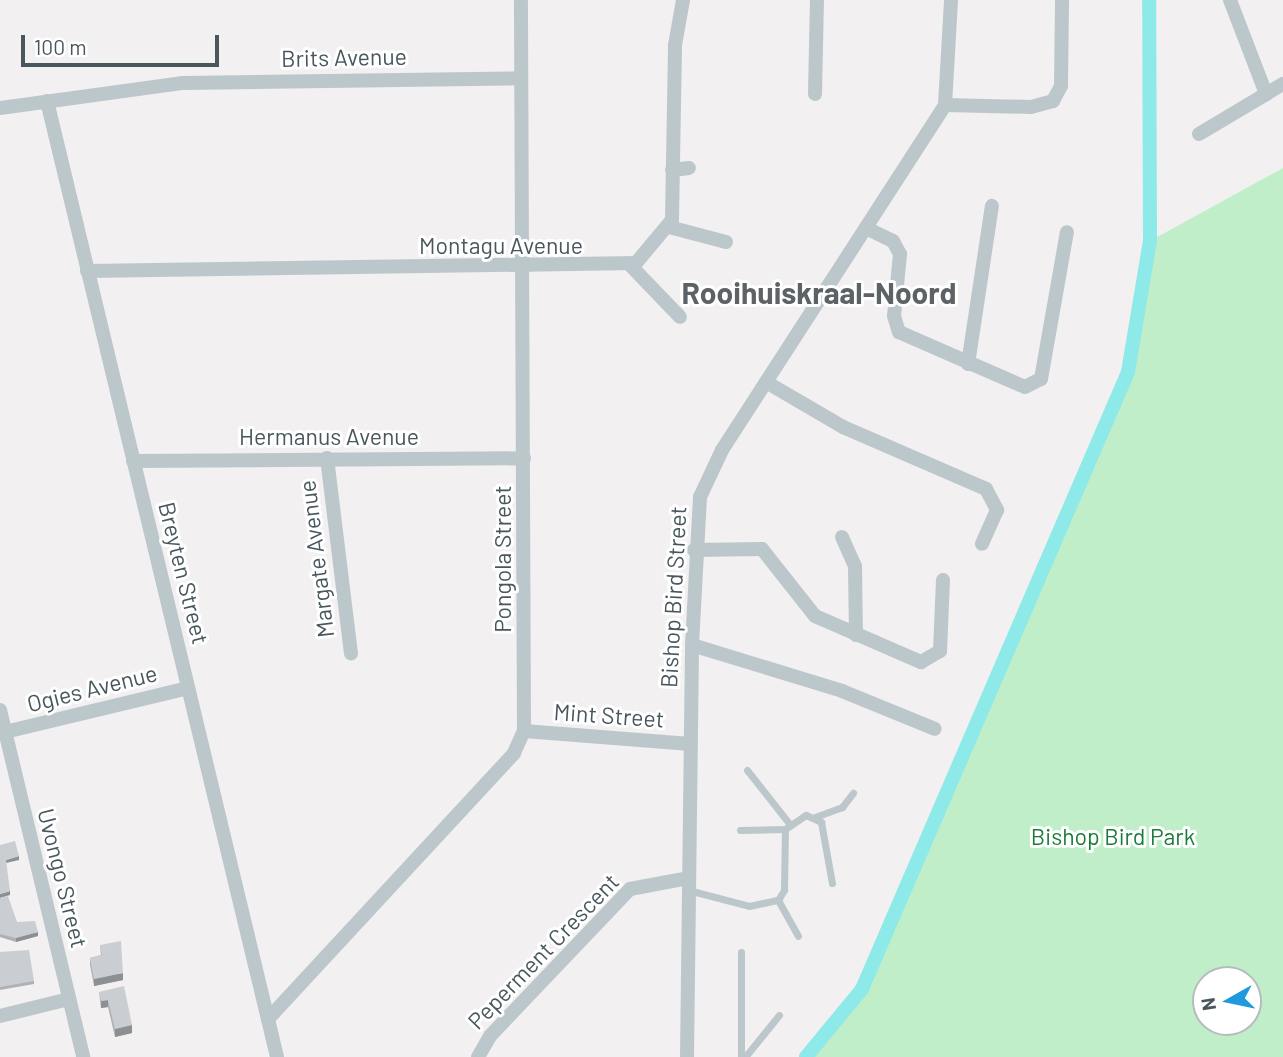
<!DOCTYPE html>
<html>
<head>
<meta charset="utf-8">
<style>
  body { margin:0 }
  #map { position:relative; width:1283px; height:1057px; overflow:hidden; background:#f2f0f0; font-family:Barlow,sans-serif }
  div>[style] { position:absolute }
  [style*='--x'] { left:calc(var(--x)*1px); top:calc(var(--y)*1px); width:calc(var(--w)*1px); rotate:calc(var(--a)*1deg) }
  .green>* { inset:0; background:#c0eec8 }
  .canal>* { height:14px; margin:-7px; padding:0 7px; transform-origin:7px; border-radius:7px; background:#8ee9e9 }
  .service>* { height:7px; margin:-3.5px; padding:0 3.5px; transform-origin:3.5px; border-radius:3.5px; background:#bcc7cc }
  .minor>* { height:14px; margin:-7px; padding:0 7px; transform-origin:7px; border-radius:7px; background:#bcc7cc }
  .wall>* { inset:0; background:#aeb1b5 }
  .shaded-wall>* { inset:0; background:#8d9093 }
  .building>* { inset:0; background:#caced2 }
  span { translate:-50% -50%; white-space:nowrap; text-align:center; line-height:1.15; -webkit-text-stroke:6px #fff; paint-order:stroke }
  .street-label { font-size:23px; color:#48575d }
  .park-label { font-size:23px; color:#1a7d37 }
  .district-label { font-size:30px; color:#5c6265; font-weight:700 }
  .north { position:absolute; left:1192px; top:966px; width:70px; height:70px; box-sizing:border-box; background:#fff; border:2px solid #b6bcbe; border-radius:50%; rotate:261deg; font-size:19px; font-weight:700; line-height:28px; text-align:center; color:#48575d }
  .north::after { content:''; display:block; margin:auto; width:24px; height:32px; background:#1f9add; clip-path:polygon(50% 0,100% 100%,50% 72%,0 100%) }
  .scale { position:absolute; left:21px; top:35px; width:198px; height:32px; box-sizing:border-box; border:4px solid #48575d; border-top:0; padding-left:9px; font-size:21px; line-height:24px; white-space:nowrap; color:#48575d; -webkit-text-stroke:5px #fff; paint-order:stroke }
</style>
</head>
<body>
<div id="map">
  <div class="green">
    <i style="clip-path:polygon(evenodd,1283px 168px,1283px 1057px,806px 1057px,862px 989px,1128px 372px,1150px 241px,1283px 168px,1206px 980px,1248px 980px,1248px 1022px,1206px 1022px,1206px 980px)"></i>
  </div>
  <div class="canal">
    <i style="--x:806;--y:1057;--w:88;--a:-50.5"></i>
    <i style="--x:862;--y:989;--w:672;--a:-66.68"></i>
    <i style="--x:1128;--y:372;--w:133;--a:-80.5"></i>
    <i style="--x:1150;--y:241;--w:241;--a:-90.2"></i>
  </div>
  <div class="service">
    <i style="--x:747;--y:770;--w:66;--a:51.7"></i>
    <i style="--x:815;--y:817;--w:29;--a:-20"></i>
    <i style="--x:842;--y:807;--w:18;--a:-52"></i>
    <i style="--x:740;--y:830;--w:45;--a:-1.3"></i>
    <i style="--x:688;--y:890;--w:63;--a:14.7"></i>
    <i style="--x:749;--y:906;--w:30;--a:-12"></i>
    <i style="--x:778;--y:900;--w:12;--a:-59"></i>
    <i style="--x:784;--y:890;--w:61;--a:-89.1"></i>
    <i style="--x:785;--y:829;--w:25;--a:-34"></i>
    <i style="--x:806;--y:815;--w:17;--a:25"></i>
    <i style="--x:821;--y:822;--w:62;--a:79.8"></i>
    <i style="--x:778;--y:900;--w:41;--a:60.9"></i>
    <i style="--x:741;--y:1057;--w:105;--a:-90"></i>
    <i style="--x:745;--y:1057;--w:54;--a:-51"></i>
  </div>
  <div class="minor">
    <i style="--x:1230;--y:0;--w:101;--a:69"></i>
    <i style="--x:815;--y:94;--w:94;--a:-88.8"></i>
    <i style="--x:47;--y:101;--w:983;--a:76.47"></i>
    <i style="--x:945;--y:105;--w:86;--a:1.3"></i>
    <i style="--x:1031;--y:107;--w:23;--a:-15"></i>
    <i style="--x:1053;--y:101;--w:17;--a:-62"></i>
    <i style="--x:1061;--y:86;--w:86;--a:-89.3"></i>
    <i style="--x:0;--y:108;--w:185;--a:-7.8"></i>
    <i style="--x:183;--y:83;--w:338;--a:-0.8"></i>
    <i style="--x:1199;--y:134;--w:98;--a:-30.8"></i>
    <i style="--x:672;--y:170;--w:17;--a:-7"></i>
    <i style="--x:669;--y:227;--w:59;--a:14.7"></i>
    <i style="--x:866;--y:228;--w:30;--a:26"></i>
    <i style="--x:893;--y:241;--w:15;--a:62"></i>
    <i style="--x:900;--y:254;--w:62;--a:95.5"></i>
    <i style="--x:894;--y:316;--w:17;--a:73"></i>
    <i style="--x:899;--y:332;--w:137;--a:23.6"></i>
    <i style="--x:1025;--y:387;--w:18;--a:-27"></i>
    <i style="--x:1041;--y:379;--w:149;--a:-80"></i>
    <i style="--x:630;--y:265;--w:72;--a:46.1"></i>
    <i style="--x:87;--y:271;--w:549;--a:-0.83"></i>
    <i style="--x:636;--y:263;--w:56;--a:-50.1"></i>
    <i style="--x:672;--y:220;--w:175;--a:-89"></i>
    <i style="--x:675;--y:45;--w:46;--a:-79.9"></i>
    <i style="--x:968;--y:364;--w:160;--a:-81.4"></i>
    <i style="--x:766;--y:382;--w:89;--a:30.3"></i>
    <i style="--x:843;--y:427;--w:156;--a:23.4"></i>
    <i style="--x:986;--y:489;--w:24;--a:62"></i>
    <i style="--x:997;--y:510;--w:37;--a:114"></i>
    <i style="--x:327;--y:458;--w:197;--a:83"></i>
    <i style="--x:133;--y:461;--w:391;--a:-0.4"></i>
    <i style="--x:842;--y:537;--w:32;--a:66"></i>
    <i style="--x:855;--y:566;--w:69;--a:89.2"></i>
    <i style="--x:694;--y:550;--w:68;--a:-0.8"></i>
    <i style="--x:762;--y:549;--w:85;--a:51.7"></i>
    <i style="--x:815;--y:616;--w:116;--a:23.5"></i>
    <i style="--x:921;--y:662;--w:22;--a:-30"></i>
    <i style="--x:940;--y:651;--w:71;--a:-87.6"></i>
    <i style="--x:692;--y:645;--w:157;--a:17"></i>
    <i style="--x:842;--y:691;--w:100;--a:22.2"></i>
    <i style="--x:0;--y:710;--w:357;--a:76.5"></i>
    <i style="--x:524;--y:731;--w:167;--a:4.5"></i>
    <i style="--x:5;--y:732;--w:188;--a:-13.5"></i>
    <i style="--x:0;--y:1016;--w:71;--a:-13.8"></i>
    <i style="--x:268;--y:1019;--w:362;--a:-47.2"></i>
    <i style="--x:514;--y:753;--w:24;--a:-66"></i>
    <i style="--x:524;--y:731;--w:731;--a:-90.24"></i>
    <i style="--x:478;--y:1057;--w:24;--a:-60"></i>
    <i style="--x:490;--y:1036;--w:203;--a:-46.4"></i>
    <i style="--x:630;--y:889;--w:59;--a:-10.7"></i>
    <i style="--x:687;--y:1057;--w:412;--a:-89.3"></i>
    <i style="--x:692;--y:645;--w:148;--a:-86.9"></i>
    <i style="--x:700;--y:497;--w:52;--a:-64.9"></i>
    <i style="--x:722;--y:450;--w:411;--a:-57.1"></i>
    <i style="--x:945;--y:105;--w:105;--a:-86.7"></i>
  </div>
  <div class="wall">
    <i style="clip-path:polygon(0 898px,17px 922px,38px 936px,16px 942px,0 937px)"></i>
    <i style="clip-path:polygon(100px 945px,123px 980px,94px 986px,90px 965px,90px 958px,101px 955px)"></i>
    <i style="clip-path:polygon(0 952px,34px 981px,34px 984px,0 990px)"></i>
    <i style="clip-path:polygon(99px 992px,132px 1025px,132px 1033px,115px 1037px,108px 1007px,101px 1008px)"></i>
  </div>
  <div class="shaded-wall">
    <i style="clip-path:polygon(19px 856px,19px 860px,6px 863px,6px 860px)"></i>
    <i style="clip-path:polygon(10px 891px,10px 895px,0 898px,0 894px)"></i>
    <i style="clip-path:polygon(38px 932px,38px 936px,16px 942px,16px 938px)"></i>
    <i style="clip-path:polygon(123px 973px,123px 980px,94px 986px,94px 979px)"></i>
    <i style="clip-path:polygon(108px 1000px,108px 1007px,101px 1008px,101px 1001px)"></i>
    <i style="clip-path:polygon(132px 1025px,132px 1033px,115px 1037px,115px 1029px)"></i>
  </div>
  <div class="building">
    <i style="clip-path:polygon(15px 841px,19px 856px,6px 860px,10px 891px,0 894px,0 845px)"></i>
    <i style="clip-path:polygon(8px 896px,17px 922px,35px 921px,38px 932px,16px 938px,0 934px,0 898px)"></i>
    <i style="clip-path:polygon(121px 941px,123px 973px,94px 979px,90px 958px,102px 955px,100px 945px)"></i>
    <i style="clip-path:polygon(29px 950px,34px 981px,0 987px,0 952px)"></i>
    <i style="clip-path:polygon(124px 986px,132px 1025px,115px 1029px,108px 1000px,101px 1001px,99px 992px)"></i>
  </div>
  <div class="street-label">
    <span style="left:344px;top:57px;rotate:-1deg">Brits Avenue</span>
    <span style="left:501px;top:245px">Montagu Avenue</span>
    <span style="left:329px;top:436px">Hermanus Avenue</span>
    <span style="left:316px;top:559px;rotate:-97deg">Margate Avenue</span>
    <span style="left:502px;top:559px;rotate:-90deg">Pongola Street</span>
    <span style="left:184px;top:573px;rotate:76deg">Breyten Street</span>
    <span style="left:673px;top:597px;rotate:-87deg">Bishop Bird Street</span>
    <span style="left:92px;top:688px;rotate:-14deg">Ogies Avenue</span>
    <span style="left:609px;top:715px;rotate:4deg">Mint Street</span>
    <span style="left:63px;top:878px;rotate:76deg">Uvongo Street</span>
    <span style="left:543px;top:951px;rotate:-46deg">Peperment Crescent</span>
  </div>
  <div class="park-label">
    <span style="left:1113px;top:836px">Bishop Bird Park</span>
  </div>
  <div class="district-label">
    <span style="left:819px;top:292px">Rooihuiskraal-Noord</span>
  </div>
  <div class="north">N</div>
  <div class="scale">100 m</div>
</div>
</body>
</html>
